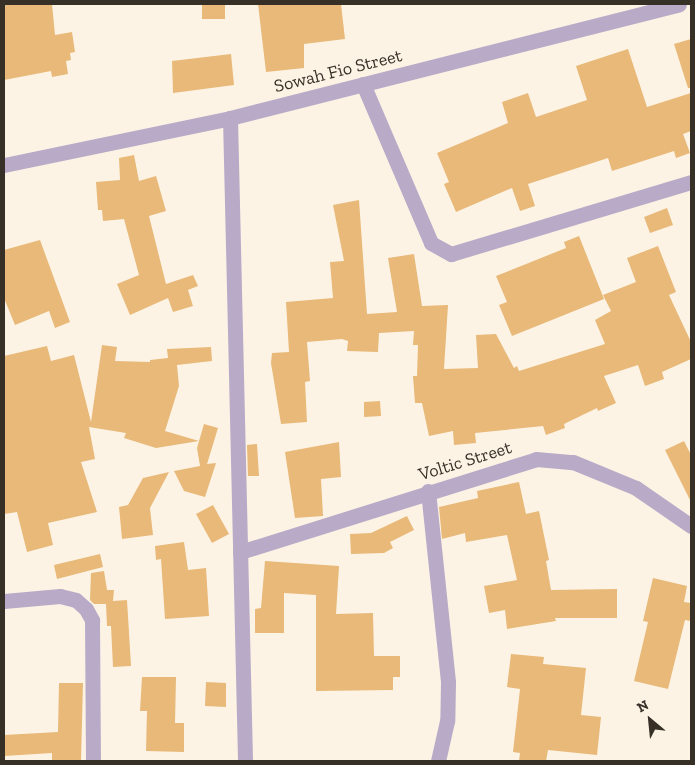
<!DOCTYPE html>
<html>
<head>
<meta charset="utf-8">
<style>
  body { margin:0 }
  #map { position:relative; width:695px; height:765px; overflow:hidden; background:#fdf3e5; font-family:"Zilla Slab",serif }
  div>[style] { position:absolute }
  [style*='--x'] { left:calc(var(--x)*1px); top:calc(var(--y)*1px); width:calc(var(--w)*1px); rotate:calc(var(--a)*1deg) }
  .building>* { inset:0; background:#e8b978 }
  .minor>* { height:15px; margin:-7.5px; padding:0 7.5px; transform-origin:7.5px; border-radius:7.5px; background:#b9abc8 }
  span { translate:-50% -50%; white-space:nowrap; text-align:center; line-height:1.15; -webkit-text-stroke:4.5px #fdf3e5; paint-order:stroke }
  .street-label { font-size:18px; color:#363027 }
  .frame { position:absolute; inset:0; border:5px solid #363027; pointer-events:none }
  .north { position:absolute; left:625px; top:695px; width:50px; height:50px; -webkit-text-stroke:4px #fdf3e5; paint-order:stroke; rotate:332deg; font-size:14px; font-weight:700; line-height:20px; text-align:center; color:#363027 }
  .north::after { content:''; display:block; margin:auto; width:18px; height:22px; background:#363027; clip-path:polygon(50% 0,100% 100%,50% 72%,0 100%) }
</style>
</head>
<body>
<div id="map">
  <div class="building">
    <i style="clip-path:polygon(4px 4px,52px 4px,55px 35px,72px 32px,75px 52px,70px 53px,71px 60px,66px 61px,68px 74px,52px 77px,51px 71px,4px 80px)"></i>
    <i style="clip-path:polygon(202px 4px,225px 4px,225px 19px,202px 19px)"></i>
    <i style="clip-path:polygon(258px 4px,341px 4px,345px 39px,304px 44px,304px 68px,266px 72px)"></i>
    <i style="clip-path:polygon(691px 39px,691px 88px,688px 88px,674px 44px)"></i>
    <i style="clip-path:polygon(628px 49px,647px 107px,691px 93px,691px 131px,683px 134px,690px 153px,676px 158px,674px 151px,612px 171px,608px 158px,528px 184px,535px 206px,520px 211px,512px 188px,456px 212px,444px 184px,449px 182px,437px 153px,508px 123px,502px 102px,528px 93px,536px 117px,587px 100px,576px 66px)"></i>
    <i style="clip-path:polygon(231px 54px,234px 85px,173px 93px,172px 61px)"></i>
    <i style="clip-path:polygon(134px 155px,139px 181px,156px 176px,166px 211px,149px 216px,166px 284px,193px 275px,198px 286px,188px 290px,193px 306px,173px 312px,168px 298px,130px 315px,117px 284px,139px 275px,124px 219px,103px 221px,102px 210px,98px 210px,96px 182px,120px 180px,119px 158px)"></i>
    <i style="clip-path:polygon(359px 200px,367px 314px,397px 312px,388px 258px,414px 254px,422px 306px,448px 305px,444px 369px,478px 368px,476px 335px,496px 334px,514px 368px,517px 366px,519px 371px,605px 344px,595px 320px,611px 311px,603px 295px,636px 282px,627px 258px,658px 246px,676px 292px,669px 295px,691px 342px,691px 359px,662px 372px,664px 379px,645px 386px,638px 365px,604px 376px,616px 403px,598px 411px,597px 408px,564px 424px,565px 428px,546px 435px,543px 426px,475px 433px,476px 443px,454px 445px,453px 431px,429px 436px,422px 403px,415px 403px,413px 376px,417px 376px,418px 345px,413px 345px,414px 331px,379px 333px,378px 352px,347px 351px,348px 341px,342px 339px,307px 342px,310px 381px,305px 382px,307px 422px,281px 424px,271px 363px,272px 353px,289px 352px,286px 302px,333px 298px,330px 262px,344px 261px,333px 205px)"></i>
    <i style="clip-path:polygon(667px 208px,673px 225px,650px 233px,644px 217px)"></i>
    <i style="clip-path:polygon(579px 236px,604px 299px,512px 336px,499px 305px,507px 302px,496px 276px,566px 248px,564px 242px)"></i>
    <i style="clip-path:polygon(40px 240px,70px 322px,55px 328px,49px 311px,15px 325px,4px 298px,4px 250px)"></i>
    <i style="clip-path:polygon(102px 345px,117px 347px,115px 361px,150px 362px,150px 360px,168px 358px,167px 349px,211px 347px,212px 361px,177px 365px,179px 386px,165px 431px,199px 441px,156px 448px,124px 438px,126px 433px,89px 427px,95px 459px,81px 462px,97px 512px,48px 523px,53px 545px,27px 552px,17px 512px,4px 514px,4px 356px,47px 346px,51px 361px,74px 355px,91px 422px)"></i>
    <i style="clip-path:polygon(380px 401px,381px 416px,364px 417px,364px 402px)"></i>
    <i style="clip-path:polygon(204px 424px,218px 428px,207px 464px,216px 463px,205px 497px,184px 491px,174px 471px,200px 466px,197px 448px)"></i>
    <i style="clip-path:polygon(684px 441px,691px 455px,691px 502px,665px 450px)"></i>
    <i style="clip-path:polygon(339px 442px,341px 477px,321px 479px,323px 516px,295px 518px,285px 452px)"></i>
    <i style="clip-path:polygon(257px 444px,259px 476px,248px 476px,247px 445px)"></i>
    <i style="clip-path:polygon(169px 472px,150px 508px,153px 535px,122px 539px,119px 507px,128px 505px,143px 478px)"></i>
    <i style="clip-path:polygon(519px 482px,526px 514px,539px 511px,549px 560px,546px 561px,551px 590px,617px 589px,617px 618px,555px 618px,556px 621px,507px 629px,505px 610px,489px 613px,484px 586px,517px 580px,507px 535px,466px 542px,465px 533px,442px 539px,439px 507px,478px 498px,477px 491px)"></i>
    <i style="clip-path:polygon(213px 505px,229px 534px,212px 543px,196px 514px)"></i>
    <i style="clip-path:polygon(407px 516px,414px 530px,390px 542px,393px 548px,384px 553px,351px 554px,350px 534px,371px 533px)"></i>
    <i style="clip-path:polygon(184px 542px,188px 570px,206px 568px,209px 616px,165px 619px,161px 559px,156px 560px,155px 546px)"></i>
    <i style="clip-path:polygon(100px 554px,103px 567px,57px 579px,54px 565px)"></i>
    <i style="clip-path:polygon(265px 561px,339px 566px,336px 614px,373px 613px,374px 656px,400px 656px,400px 677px,393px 677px,393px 690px,316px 691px,316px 595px,284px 593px,284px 633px,255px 633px,255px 609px,261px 608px)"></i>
    <i style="clip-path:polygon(104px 571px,107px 590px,114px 590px,113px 601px,127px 600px,131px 666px,113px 667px,111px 626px,107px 626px,106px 604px,94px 604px,90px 600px,91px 573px)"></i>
    <i style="clip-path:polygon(653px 578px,687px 586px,684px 602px,691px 603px,691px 621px,685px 620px,668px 689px,634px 681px,648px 622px,643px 621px)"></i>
    <i style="clip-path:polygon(511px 654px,544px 657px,543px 664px,586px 668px,581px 715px,601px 717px,597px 755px,548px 750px,546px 761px,519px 761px,520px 753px,513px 752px,520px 689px,507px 687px)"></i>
    <i style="clip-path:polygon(142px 677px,176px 677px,175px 723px,184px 723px,184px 752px,146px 751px,147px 711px,140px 711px)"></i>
    <i style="clip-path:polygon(206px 682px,226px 683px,226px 707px,205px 706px)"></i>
    <i style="clip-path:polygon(59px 683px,83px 683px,81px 761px,52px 761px,52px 753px,4px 756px,4px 735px,58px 732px)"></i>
  </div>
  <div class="minor">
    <i style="--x:363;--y:84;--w:173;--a:66.8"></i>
    <i style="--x:431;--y:243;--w:23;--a:29"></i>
    <i style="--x:451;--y:254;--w:251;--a:-16.7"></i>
    <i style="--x:230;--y:118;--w:643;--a:88.66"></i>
    <i style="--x:4;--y:165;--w:231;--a:-11.7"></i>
    <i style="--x:230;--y:118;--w:463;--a:-14.2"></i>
    <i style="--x:428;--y:491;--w:192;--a:84"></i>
    <i style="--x:448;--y:682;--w:39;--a:91"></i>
    <i style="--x:447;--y:721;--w:41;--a:102.7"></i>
    <i style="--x:240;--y:552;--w:310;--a:-17.4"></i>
    <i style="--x:536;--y:459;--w:37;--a:5"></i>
    <i style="--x:573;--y:462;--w:68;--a:22.4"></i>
    <i style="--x:636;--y:488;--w:67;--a:34.6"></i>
    <i style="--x:4;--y:601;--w:56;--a:-5.1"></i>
    <i style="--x:60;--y:596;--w:16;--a:14"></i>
    <i style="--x:76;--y:600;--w:13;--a:42"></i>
    <i style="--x:86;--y:609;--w:13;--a:61"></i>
    <i style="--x:92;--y:620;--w:141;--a:89.6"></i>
  </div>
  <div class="street-label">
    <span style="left:338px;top:71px;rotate:-14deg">Sowah Fio Street</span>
    <span style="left:465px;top:461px;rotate:-17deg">Voltic Street</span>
  </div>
  <div class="frame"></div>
  <div class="north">N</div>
</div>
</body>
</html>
